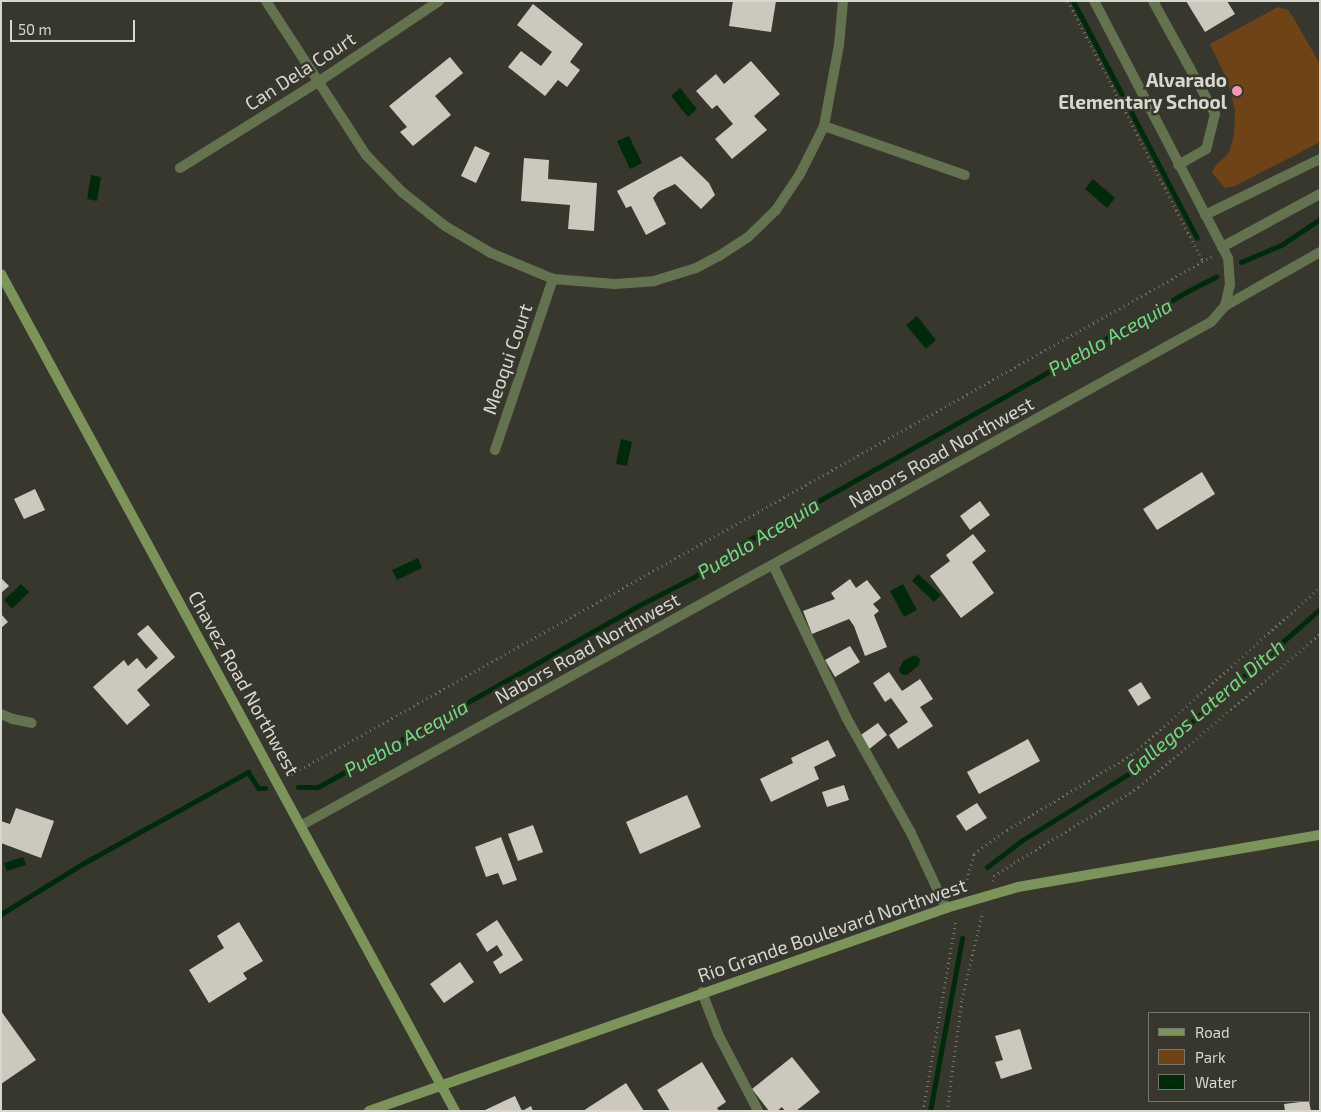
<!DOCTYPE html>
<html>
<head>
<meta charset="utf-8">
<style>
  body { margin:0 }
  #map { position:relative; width:1321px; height:1112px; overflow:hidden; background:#38372e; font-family:"Exo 2",sans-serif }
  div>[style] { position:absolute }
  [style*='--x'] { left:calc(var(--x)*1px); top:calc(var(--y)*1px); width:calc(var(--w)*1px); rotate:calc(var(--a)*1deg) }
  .green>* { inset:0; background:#6e4315 }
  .water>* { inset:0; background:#002b0a }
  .stream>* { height:5px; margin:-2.5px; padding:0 2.5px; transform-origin:2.5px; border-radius:2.5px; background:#002b0a }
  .building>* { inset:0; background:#cdc8bd }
  .path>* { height:3px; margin-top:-1.5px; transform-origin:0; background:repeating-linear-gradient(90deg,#76756e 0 1px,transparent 0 5px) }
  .lane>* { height:10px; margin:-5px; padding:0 5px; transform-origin:5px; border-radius:5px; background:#64734f }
  .street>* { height:10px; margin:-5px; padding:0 5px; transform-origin:5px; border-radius:5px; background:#64734f }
  .secondary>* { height:10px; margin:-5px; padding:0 5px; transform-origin:5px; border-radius:5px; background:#7c945a }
  .dots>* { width:14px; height:14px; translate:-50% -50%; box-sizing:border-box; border:2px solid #38372e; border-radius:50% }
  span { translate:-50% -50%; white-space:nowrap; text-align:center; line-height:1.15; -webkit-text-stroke:5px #38372e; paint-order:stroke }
  .street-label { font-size:19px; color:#d7d7d1 }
  .poi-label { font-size:19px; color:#d7d7d1; font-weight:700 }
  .right { translate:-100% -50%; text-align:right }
  .water-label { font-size:20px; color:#71db84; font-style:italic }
  .frame { position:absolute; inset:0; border:2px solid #d7d7d1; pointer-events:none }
  .legend { position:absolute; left:1148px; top:1012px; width:162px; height:90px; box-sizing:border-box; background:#38372e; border:1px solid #78776f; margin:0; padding:6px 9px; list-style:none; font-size:15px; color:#d7d7d1 }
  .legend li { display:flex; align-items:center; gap:10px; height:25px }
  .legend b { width:25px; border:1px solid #78776f }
  .scale { position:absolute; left:10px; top:20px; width:125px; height:22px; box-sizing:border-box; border:2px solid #d7d7d1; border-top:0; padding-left:6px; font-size:15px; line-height:18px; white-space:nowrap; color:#d7d7d1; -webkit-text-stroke:4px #38372e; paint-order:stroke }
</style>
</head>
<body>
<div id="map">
  <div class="green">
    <i style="clip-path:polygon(1278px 7px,1288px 10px,1293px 17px,1320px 64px,1320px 142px,1235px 186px,1225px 188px,1212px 173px,1216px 165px,1229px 153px,1234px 135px,1235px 111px,1228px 82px,1210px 44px)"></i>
  </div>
  <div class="water">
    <i style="clip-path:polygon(680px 88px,697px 109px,688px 117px,671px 96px)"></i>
    <i style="clip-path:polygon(629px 136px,642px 163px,630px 169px,617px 141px)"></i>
    <i style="clip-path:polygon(91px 175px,101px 177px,97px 201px,87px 199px)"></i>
    <i style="clip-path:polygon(1093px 179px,1115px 198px,1107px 208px,1085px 189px)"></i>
    <i style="clip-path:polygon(917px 316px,936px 340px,926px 349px,906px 325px)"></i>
    <i style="clip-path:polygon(621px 439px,632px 442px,627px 466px,616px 464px)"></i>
    <i style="clip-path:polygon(418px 558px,422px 568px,397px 580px,392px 570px)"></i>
    <i style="clip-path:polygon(918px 574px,941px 595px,934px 602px,912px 581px)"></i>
    <i style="clip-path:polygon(21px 584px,29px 592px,12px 609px,4px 600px)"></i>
    <i style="clip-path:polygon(903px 584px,917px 610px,904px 617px,890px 591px)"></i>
    <i style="clip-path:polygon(915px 655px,920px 659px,919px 665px,907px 675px,901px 674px,899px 670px,903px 661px)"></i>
    <i style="clip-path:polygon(23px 857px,26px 865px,7px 871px,4px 863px)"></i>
  </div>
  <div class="stream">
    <i style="--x:1073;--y:1;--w:267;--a:62.4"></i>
    <i style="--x:1241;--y:262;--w:43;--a:-23"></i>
    <i style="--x:1281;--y:245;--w:47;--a:-33.7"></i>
    <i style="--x:298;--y:787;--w:20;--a:0"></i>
    <i style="--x:318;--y:787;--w:361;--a:-29.5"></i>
    <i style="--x:632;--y:609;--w:70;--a:-27.3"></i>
    <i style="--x:694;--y:577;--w:31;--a:-37"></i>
    <i style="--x:719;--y:558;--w:35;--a:-31"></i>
    <i style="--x:749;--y:540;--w:329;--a:-29.3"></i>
    <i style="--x:1036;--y:379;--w:173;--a:-30.1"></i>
    <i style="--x:1186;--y:292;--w:34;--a:-27"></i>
    <i style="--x:987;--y:867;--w:43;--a:-37.4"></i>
    <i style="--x:1021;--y:841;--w:145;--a:-32"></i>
    <i style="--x:1144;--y:764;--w:235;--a:-41.4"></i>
    <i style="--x:1;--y:914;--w:95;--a:-31.7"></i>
    <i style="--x:82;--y:864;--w:190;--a:-29"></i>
    <i style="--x:248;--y:772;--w:19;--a:58"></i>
    <i style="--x:258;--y:788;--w:7;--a:0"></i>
    <i style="--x:930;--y:1111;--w:176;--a:-79.5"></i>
  </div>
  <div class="building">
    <i style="clip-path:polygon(733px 1px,776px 1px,771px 32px,729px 26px)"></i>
    <i style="clip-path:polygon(1186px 1px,1227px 1px,1235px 14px,1205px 32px)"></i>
    <i style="clip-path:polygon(533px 4px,583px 44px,570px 62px,580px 70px,567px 87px,558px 80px,545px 96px,508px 67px,521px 51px,541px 66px,552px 52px,517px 25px)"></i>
    <i style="clip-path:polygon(450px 57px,463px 73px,435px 96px,451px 115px,413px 146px,400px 132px,407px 127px,389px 106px)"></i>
    <i style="clip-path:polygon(751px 61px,780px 94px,754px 116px,767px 130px,732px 159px,715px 139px,733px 124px,717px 105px,712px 109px,696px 91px,716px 74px,724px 84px)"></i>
    <i style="clip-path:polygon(475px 146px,490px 153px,476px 183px,461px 176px)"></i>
    <i style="clip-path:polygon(681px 156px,709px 183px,715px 195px,701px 209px,675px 184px,658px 192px,653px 198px,666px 224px,646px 235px,631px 206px,626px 208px,617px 191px)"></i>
    <i style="clip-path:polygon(524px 158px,549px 160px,548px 179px,597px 183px,594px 231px,568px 229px,570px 205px,521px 201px)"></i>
    <i style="clip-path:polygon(1202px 472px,1215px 494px,1157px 530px,1143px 509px)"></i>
    <i style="clip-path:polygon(35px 489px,45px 510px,24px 519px,14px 499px)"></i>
    <i style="clip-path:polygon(980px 501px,990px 515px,970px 530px,960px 516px)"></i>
    <i style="clip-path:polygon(973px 534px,986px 551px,972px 562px,994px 593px,961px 618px,930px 576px,950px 561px,946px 555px)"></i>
    <i style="clip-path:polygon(1px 578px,9px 586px,1px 593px)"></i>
    <i style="clip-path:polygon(850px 579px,856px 588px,867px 580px,881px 598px,873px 604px,879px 611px,874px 615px,887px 647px,865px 656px,854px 626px,849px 619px,812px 634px,803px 611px,835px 599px,831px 593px)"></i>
    <i style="clip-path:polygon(1px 614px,8px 622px,1px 628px)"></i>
    <i style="clip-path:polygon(148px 625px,175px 657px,137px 690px,150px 705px,127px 725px,93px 687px,124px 660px,128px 666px,137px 658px,146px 669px,158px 658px,137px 634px)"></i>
    <i style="clip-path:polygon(850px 646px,860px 662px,835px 677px,825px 660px)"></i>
    <i style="clip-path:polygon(889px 672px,902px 691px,920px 679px,933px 699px,920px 707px,933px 726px,898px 749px,889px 735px,908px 722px,891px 698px,885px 702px,873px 683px)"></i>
    <i style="clip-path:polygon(1141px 682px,1151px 698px,1138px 706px,1128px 690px)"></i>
    <i style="clip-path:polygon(878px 723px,887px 735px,868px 750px,858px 737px)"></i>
    <i style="clip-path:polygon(1028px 739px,1040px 761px,979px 794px,967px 772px)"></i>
    <i style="clip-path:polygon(828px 740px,836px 756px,814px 767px,819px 779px,771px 802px,760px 779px,793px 763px,791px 758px)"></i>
    <i style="clip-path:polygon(844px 785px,849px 800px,827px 807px,822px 792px)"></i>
    <i style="clip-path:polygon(687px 795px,701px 827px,640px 854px,626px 822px)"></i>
    <i style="clip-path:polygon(977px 803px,987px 818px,966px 831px,956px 816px)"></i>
    <i style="clip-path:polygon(16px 808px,54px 821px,41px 858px,1px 843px,1px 821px,10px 824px)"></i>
    <i style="clip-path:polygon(533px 825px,543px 852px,518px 861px,508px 834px)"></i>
    <i style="clip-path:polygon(501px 837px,517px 880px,503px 885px,498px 873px,486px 877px,475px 847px)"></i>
    <i style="clip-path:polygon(497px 920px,523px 960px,500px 974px,493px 962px,503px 955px,497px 945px,487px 952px,476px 934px)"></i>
    <i style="clip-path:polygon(239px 922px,263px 961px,243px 973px,247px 979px,209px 1003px,189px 970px,224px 948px,217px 936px)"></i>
    <i style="clip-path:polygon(460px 962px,474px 982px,444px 1003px,430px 984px)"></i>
    <i style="clip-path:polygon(1px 1011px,36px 1060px,1px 1084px)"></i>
    <i style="clip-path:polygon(1020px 1029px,1032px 1069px,1001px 1079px,995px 1062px,1003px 1060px,995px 1036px)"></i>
    <i style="clip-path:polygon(792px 1057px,820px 1092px,796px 1111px,785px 1111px,782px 1107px,777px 1111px,769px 1111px,752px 1089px)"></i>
    <i style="clip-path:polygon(702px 1062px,726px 1102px,717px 1108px,719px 1111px,670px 1111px,657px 1090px)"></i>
    <i style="clip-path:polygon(626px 1083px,644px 1111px,583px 1111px)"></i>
    <i style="clip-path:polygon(515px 1096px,522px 1111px,531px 1106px,533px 1111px,483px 1111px)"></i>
    <i style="clip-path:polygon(1309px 1101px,1311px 1111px,1285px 1111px,1284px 1104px)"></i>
  </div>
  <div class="path">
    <i style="--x:1068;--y:1;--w:293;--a:62.6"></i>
    <i style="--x:287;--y:777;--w:1064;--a:-29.38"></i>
    <i style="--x:993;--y:881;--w:5;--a:-79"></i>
    <i style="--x:994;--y:876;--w:24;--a:-33"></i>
    <i style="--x:1014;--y:863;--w:146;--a:-31.3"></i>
    <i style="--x:1139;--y:787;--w:237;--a:-40.2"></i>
    <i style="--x:964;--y:889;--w:36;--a:-74"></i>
    <i style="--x:974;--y:854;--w:41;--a:-36"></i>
    <i style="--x:1007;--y:830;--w:149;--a:-31.2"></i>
    <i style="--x:1134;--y:753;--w:249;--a:-41.7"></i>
    <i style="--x:923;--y:1111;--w:195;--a:-80.2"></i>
    <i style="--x:947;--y:1111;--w:113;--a:-82.4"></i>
    <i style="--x:962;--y:999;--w:90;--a:-76.6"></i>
  </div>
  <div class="lane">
    <i style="--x:1153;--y:1;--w:129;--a:61.2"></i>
    <i style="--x:1215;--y:114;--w:36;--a:104"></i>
    <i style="--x:1206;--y:149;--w:32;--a:150"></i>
    <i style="--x:1205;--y:215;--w:128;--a:-26"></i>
    <i style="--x:1222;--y:247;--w:111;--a:-28.4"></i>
    <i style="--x:1225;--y:306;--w:109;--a:-29.6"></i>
    <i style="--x:773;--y:565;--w:169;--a:64.3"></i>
    <i style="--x:846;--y:717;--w:133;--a:60.7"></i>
    <i style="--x:911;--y:833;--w:83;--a:65"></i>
    <i style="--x:702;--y:992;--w:45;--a:69.1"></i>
    <i style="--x:718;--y:1034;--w:87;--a:62.5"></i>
  </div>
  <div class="street">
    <i style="--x:266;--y:1;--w:184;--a:57"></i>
    <i style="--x:366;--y:155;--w:52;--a:45.8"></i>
    <i style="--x:402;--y:192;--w:55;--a:38.3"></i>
    <i style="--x:445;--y:226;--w:53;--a:30.4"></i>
    <i style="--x:491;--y:253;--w:67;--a:22.8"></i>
    <i style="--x:553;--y:279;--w:62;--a:4.6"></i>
    <i style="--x:615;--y:284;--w:39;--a:-4"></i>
    <i style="--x:654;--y:281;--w:44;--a:-17.2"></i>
    <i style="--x:696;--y:268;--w:26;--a:-28"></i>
    <i style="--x:719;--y:256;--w:33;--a:-33"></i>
    <i style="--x:747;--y:238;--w:40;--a:-44"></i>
    <i style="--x:776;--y:210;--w:43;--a:-56.3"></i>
    <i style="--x:800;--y:174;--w:54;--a:-63.4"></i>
    <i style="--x:824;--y:126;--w:82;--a:-79.5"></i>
    <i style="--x:839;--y:45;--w:44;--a:-84.8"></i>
    <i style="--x:824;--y:126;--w:149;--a:19.2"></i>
    <i style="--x:180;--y:168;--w:163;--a:-31.9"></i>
    <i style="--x:318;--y:82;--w:146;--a:-33.8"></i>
    <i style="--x:495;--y:450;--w:181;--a:-71.3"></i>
    <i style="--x:1;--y:714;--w:13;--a:23"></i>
    <i style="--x:13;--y:719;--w:19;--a:12"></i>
    <i style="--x:302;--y:825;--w:1039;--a:-28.96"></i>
    <i style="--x:1211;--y:322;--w:21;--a:-49"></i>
    <i style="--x:1225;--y:306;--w:22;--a:-77"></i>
    <i style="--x:1230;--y:285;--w:27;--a:-94"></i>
    <i style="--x:1228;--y:258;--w:290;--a:-117.5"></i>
  </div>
  <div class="secondary">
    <i style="--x:1;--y:274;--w:952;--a:61.52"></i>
    <i style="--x:369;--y:1111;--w:612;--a:-19.38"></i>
    <i style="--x:946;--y:908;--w:75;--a:-16.3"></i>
    <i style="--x:1018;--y:887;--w:306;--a:-9.8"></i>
  </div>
  <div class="dots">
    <i style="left:1237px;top:91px;background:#f09ab5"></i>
  </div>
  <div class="street-label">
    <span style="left:300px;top:71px;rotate:-33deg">Can Dela Court</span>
    <span style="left:507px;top:359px;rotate:-71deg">Meoqui Court</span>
    <span style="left:941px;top:452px;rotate:-29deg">Nabors Road Northwest</span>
    <span style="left:587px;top:648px;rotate:-29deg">Nabors Road Northwest</span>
    <span style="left:244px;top:683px;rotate:61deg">Chavez Road Northwest</span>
    <span style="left:832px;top:930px;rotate:-19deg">Rio Grande Boulevard Northwest</span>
  </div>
  <div class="poi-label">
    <span class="right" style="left:1227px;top:91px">Alvarado<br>Elementary School</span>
  </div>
  <div class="water-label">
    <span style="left:1110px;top:337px;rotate:-29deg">Pueblo Acequia</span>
    <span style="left:758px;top:538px;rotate:-31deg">Pueblo Acequia</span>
    <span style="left:1205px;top:707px;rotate:-40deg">Gallegos Lateral Ditch</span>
    <span style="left:406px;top:738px;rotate:-29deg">Pueblo Acequia</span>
  </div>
  <div class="frame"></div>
  <ul class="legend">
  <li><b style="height:6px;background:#7c945a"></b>Road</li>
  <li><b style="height:14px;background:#6e4315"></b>Park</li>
  <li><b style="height:14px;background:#002b0a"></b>Water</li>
  </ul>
  <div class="scale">50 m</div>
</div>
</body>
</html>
